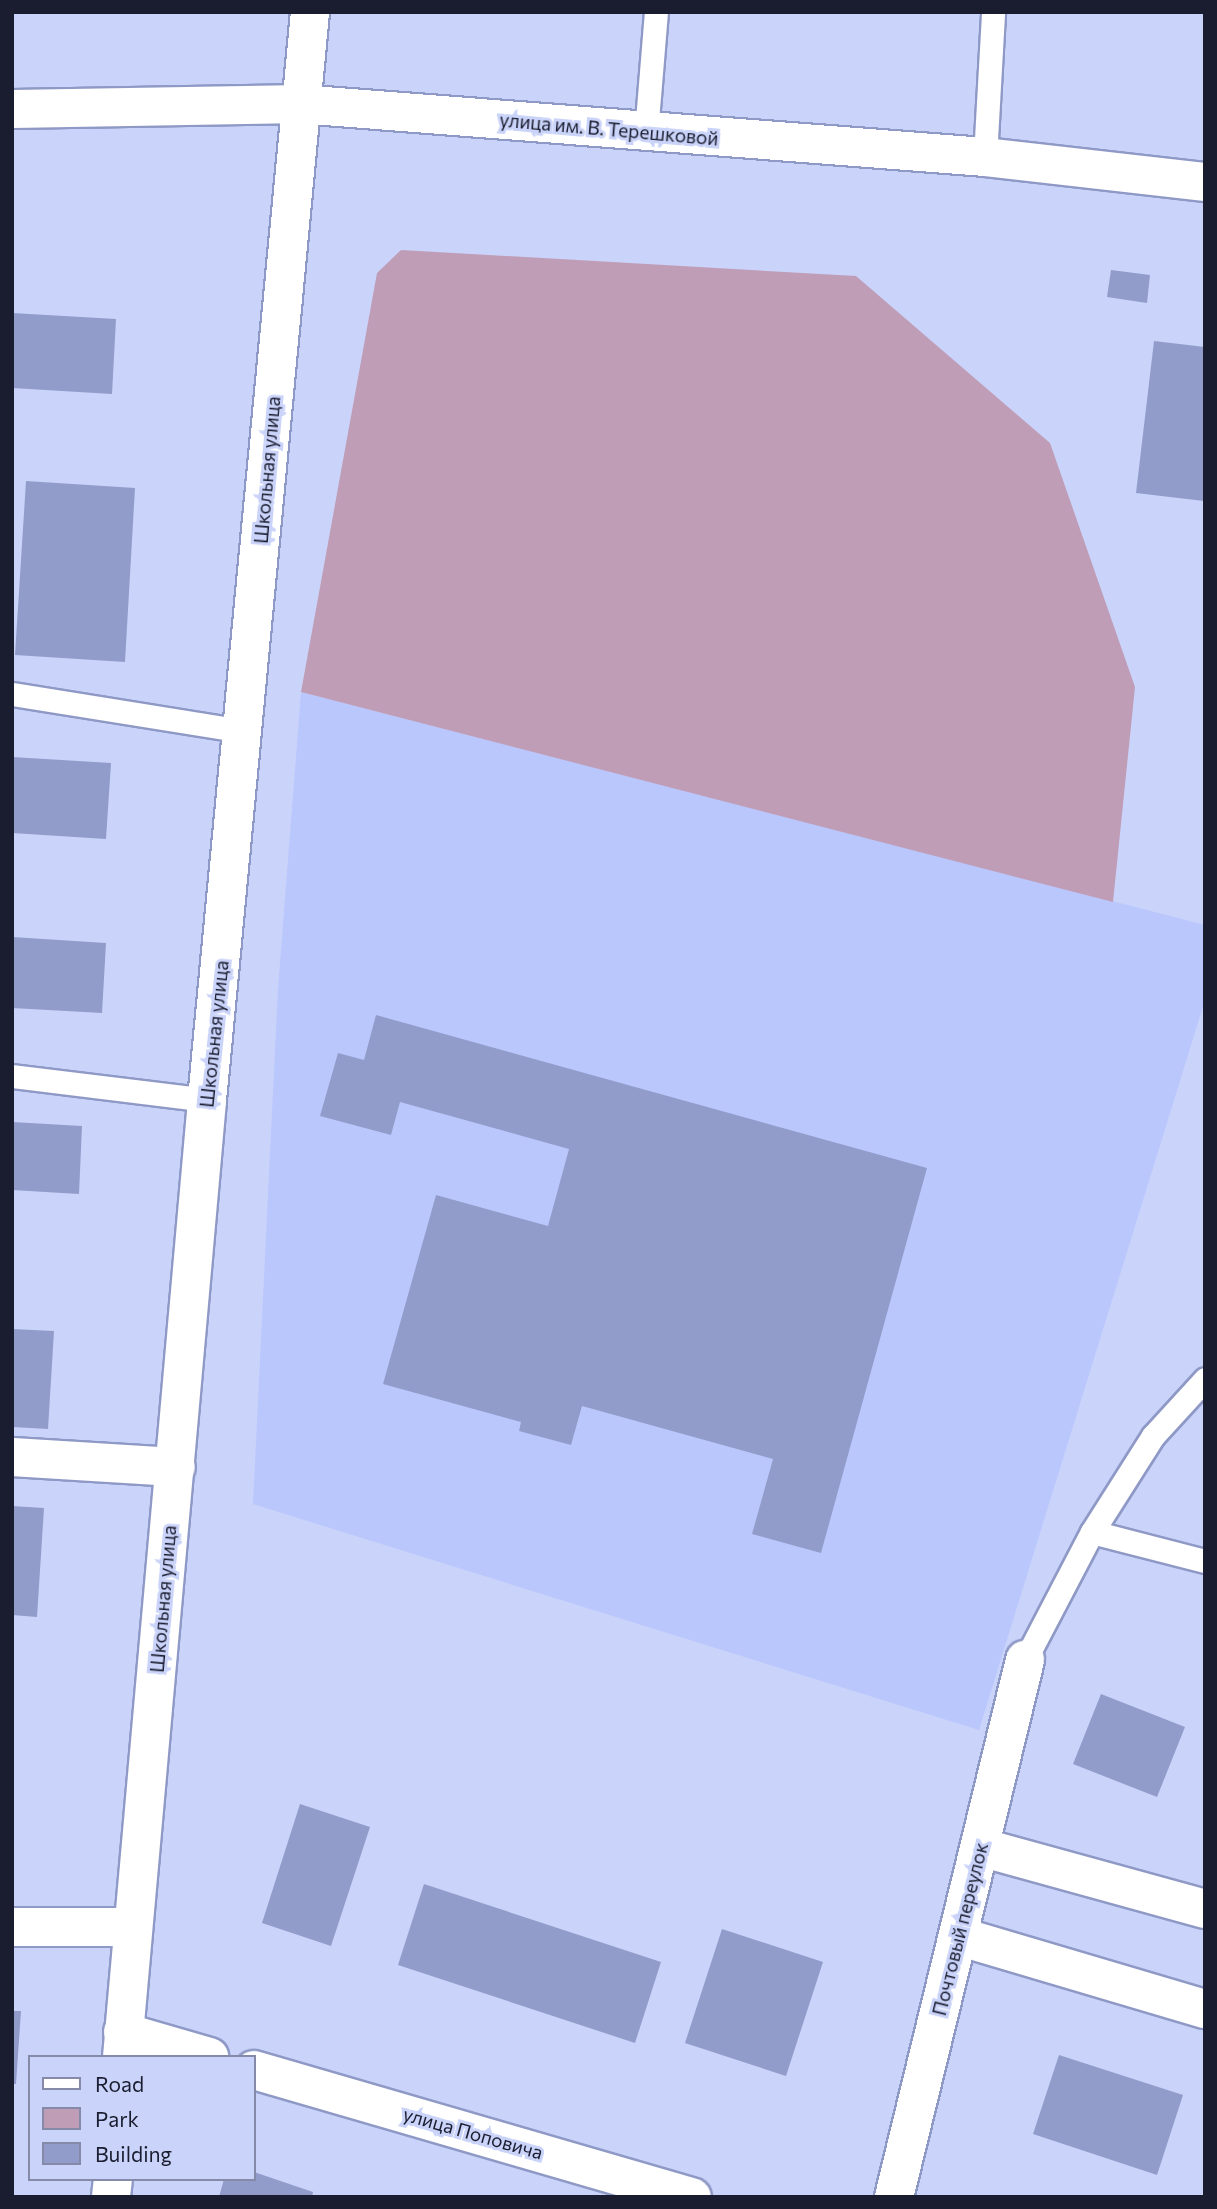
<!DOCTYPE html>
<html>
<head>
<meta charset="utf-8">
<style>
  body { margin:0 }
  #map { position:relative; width:1217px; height:2209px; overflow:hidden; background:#cad3f9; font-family:Commissioner,sans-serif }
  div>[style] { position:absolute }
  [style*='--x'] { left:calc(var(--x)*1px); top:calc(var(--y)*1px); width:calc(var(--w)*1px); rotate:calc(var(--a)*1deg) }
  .built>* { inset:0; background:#bac7fd }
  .green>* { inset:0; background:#bf9db7 }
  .building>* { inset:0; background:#929cca }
  .roads { filter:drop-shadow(2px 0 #8f99c6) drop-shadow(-2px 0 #8f99c6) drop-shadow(0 2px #8f99c6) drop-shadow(0 -2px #8f99c6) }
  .service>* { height:23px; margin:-11.5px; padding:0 11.5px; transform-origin:11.5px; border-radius:11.5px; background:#fff }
  .minor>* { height:38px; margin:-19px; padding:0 19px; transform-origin:19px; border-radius:19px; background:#fff }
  span { translate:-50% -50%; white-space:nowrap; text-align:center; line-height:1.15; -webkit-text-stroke:6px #cad3f9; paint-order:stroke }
  .street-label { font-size:19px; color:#1a1d2f }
  .frame { position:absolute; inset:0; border:14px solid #1a1d2f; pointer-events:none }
  .legend { position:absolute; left:28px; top:2055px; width:228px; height:126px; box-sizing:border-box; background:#cad3f9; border:2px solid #848aa8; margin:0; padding:9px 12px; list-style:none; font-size:21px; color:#1a1d2f }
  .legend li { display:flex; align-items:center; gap:14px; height:35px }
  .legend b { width:35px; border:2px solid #848aa8 }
</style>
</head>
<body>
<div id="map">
  <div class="built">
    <i style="clip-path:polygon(301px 692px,1205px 925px,1205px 1000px,979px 1730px,253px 1504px,278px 989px)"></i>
  </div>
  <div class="green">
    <i style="clip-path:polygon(401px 250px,856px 276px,1050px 443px,1135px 687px,1113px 902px,301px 692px,377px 273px)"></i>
  </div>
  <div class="building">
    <i style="clip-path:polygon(1111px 270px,1150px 275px,1147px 303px,1107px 297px)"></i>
    <i style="clip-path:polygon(12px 313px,116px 319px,112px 394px,12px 388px)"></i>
    <i style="clip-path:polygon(1154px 341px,1205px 347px,1204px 501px,1136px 493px)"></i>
    <i style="clip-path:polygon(26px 481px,135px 488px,125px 662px,15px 655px)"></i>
    <i style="clip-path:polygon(12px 757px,111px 763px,106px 839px,12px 833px)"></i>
    <i style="clip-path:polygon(12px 937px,106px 943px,102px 1013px,12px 1008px)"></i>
    <i style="clip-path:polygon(376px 1015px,927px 1168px,821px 1553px,752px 1534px,773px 1459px,582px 1406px,571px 1445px,519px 1431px,521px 1422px,383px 1384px,436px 1195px,548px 1226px,569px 1149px,400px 1102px,391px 1135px,320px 1116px,338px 1053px,364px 1060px)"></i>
    <i style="clip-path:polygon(12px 1122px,82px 1126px,79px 1194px,12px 1190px)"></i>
    <i style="clip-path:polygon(12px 1329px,54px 1331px,48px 1429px,12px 1427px)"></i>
    <i style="clip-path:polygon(12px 1506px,44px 1508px,37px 1617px,12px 1615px)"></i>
    <i style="clip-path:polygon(1101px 1694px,1185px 1727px,1157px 1797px,1073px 1764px)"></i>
    <i style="clip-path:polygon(300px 1804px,370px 1827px,331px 1946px,262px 1923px)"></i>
    <i style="clip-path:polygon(424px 1884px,661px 1962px,635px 2043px,398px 1965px)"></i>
    <i style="clip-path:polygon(722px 1929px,823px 1962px,786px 2076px,685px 2043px)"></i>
    <i style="clip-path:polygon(12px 2011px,21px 2011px,16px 2084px,12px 2084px)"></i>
    <i style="clip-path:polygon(1059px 2055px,1183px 2095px,1157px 2175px,1033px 2134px)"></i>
    <i style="clip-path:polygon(254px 2172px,313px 2192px,312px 2197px,219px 2197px,224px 2179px,254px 2179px)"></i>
  </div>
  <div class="roads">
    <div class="service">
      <i style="--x:646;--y:133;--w:121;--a:-85.3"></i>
      <i style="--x:985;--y:157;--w:145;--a:-86.8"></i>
      <i style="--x:12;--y:694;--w:235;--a:9.1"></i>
      <i style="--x:12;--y:1076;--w:196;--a:7"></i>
      <i style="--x:1092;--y:1532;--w:117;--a:14.4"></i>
      <i style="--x:1025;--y:1660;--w:144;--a:-62.4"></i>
      <i style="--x:1092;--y:1532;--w:114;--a:-57.6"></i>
      <i style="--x:1153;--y:1436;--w:77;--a:-47.6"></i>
    </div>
    <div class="minor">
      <i style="--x:12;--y:109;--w:287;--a:-1"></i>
      <i style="--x:299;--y:104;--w:688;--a:4.42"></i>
      <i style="--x:985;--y:157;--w:221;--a:6.5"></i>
      <i style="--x:12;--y:1457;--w:164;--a:3.5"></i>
      <i style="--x:980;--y:1847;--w:233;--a:15.4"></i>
      <i style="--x:12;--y:1927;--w:121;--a:0"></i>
      <i style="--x:958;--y:1936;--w:258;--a:16.5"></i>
      <i style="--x:123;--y:2032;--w:90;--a:16.2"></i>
      <i style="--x:122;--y:2057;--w:961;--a:-84.92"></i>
      <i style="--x:207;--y:1100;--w:1093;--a:-84.59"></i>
      <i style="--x:254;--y:2070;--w:456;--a:16.2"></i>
      <i style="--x:111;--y:2197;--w:18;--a:-84"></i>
      <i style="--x:894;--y:2197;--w:553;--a:-76.29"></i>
    </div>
  </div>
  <div class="street-label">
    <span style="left:609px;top:129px;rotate:5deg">улица им. В. Терешковой</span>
    <span style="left:267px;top:470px;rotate:-85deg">Школьная улица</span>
    <span style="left:214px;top:1034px;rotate:-84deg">Школьная улица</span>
    <span style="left:163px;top:1599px;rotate:-85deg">Школьная улица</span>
    <span style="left:960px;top:1929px;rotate:-76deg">Почтовый переулок</span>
    <span style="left:473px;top:2133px;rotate:16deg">улица Поповича</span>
  </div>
  <div class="frame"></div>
  <ul class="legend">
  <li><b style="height:9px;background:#fff"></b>Road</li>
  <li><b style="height:19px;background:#bf9db7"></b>Park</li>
  <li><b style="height:19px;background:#929cca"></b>Building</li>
  </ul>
</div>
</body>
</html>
